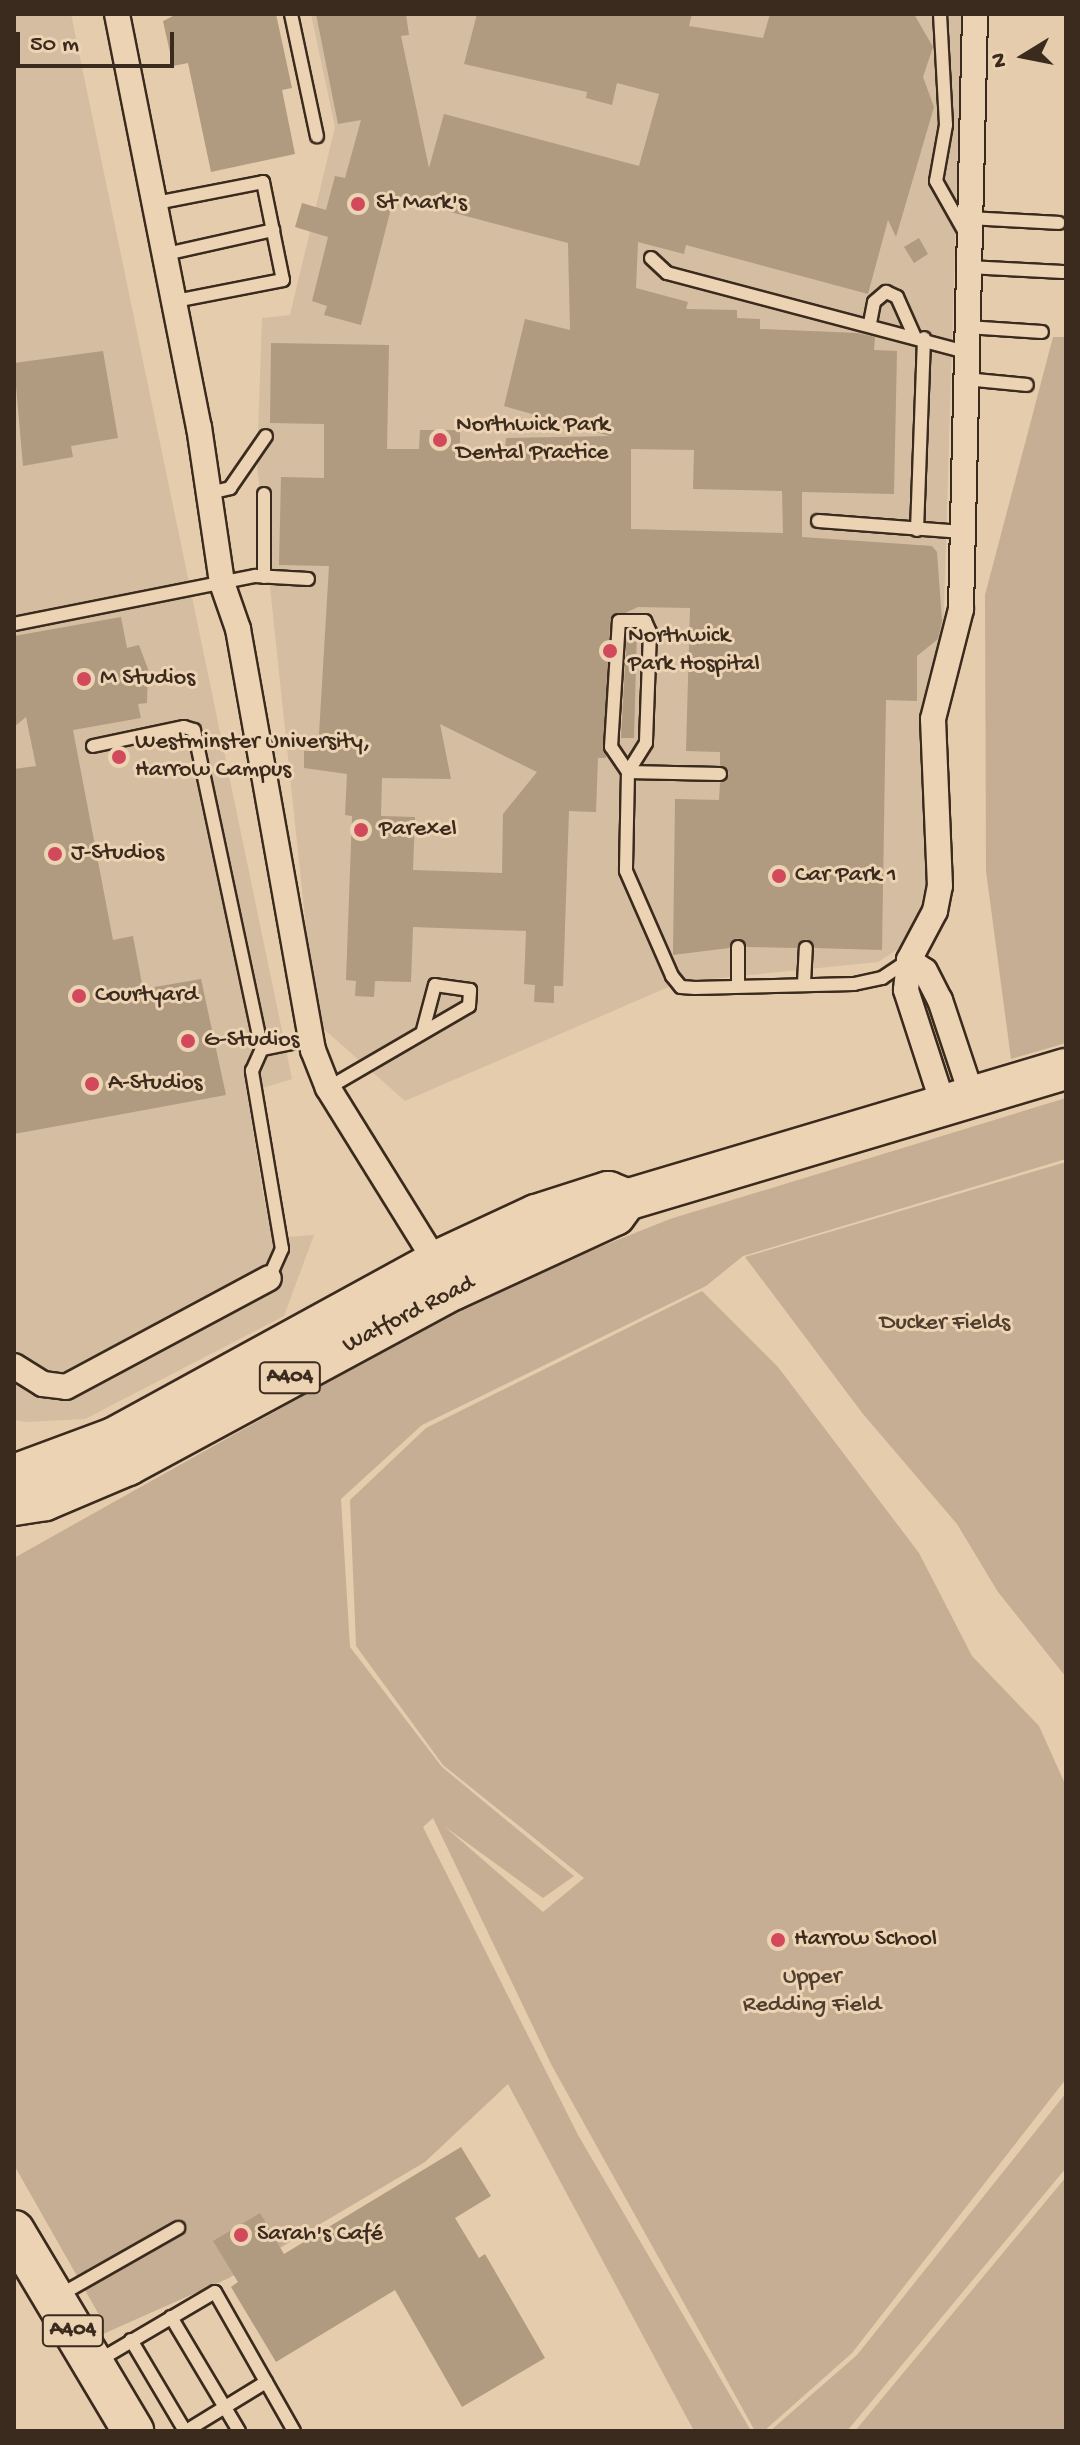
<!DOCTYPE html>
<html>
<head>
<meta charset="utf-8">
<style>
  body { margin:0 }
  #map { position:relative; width:1080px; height:2445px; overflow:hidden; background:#e4ccad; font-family:"Gochi Hand",sans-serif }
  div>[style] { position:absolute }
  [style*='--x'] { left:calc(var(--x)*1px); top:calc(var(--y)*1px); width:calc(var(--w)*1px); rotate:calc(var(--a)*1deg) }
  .built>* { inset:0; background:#d4bda0 }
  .green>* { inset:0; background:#c5ae93 }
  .building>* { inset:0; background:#b09a80 }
  .roads { filter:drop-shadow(2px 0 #3b2a1e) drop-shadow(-2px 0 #3b2a1e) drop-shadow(0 2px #3b2a1e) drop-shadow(0 -2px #3b2a1e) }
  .service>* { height:12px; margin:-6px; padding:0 6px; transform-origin:6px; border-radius:6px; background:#ebd3b3 }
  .minor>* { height:24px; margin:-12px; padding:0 12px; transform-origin:12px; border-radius:12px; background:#ebd3b3 }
  .primary>* { height:40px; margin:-20px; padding:0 20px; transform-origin:20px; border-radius:20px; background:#ebd3b3 }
  .dots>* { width:22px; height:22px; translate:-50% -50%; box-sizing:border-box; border:4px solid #ebd3b3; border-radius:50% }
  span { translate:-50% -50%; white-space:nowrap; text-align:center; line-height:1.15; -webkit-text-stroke:6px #ebd3b3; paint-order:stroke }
  .shield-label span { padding:2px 6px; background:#ebd3b3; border:2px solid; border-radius:6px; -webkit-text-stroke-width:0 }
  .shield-label { font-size:22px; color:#3b2a1e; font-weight:700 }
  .poi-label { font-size:24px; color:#3b2a1e }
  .left { translate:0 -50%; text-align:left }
  .street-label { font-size:24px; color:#3b2a1e }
  .park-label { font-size:24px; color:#503e30 }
  .frame { position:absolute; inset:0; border:16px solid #3b2a1e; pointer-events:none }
  .north { position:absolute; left:984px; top:16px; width:80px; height:80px; -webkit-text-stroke:6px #ebd3b3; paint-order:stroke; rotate:260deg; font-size:22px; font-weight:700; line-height:32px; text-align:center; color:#3b2a1e }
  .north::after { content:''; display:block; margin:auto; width:28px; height:36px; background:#3b2a1e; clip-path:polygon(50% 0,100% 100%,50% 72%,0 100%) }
  .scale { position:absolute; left:16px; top:32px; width:158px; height:36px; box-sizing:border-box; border:4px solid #3b2a1e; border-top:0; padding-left:10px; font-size:24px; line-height:28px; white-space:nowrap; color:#3b2a1e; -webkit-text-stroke:6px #ebd3b3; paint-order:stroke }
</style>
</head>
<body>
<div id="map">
  <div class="built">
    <i style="clip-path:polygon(14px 14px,71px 14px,292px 1079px,247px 1093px,263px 1193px,272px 1238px,314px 1235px,284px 1316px,85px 1419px,27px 1422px,14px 1420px)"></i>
    <i style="clip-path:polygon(311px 14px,962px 14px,937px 838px,912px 940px,878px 962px,680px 982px,405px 1101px,316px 1022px,257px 464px,262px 318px,290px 315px,335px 127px)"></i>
  </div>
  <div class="green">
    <i style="clip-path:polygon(1053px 337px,1066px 337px,1066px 1043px,1011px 1059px,986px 871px,985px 595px)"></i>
    <i style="clip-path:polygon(1066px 1098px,1066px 1159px,743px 1256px,706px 1286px,422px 1425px,341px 1499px,350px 1647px,442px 1767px,574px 1876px,543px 1898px,444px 1826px,543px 1912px,584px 1878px,443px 1765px,356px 1646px,350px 1500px,426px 1428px,702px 1291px,778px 1367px,919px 1553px,972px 1656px,1039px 1726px,1066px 1786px,1066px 2079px,852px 2353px,764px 2431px,755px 2431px,551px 2064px,433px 1818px,423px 1827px,578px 2135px,751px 2431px,694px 2431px,508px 2084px,425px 2162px,229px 2278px,103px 2334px,96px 2324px,102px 2320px,14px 2165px,14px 1558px,449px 1314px,565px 1261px,670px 1219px)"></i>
    <i style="clip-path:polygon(1066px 1162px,1066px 1677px,998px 1592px,957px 1524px,863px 1414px,745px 1257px)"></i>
    <i style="clip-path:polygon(1066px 2093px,1066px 2168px,847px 2431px,770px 2431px,857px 2355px)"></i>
    <i style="clip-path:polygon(1066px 2177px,1066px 2431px,855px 2431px)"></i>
  </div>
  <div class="building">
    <i style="clip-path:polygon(177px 14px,276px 14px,292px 88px,282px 90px,295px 154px,211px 172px,188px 63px,173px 66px,163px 21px)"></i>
    <i style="clip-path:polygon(evenodd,316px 14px,406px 14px,409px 35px,401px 36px,429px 168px,444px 114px,639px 166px,659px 94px,617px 83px,612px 105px,586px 98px,587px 92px,464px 64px,477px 14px,692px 14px,689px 26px,763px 38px,770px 14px,914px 14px,933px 47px,923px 77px,934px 107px,896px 237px,888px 220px,868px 294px,686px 245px,684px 254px,638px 242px,636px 288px,688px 302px,686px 309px,737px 310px,737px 318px,760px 319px,760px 329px,858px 333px,875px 337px,874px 350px,897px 351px,894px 494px,802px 492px,802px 537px,932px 546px,937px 552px,942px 621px,938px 639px,917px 656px,917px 701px,886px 700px,882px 950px,815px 948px,806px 939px,797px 948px,747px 947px,737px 938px,729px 948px,673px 955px,675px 799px,719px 800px,720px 783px,729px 773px,720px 765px,720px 752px,686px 751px,690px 608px,638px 607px,610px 620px,606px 758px,598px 758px,596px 812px,569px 811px,563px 986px,554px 986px,554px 1003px,534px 1002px,535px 985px,524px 984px,526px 931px,413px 927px,411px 982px,375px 981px,374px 997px,355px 996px,356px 981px,346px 980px,352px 816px,345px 815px,347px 774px,304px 768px,304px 751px,318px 751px,329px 566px,279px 565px,281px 477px,324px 478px,324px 424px,270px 423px,271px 343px,389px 345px,387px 449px,419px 449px,420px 430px,460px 430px,460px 450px,505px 451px,506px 438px,610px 436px,504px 406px,525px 319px,570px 330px,568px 243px,394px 197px,361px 325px,324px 315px,327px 306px,312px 301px,328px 237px,295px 227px,302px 203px,326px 210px,335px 176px,345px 178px,361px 120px,338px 124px,316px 14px,631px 449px,694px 450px,693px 489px,782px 491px,783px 533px,631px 529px,631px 449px,316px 14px,440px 724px,537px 772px,503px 814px,502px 873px,413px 870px,415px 817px,381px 816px,382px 778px,451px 779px,440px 724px)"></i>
    <i style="clip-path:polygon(919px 238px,928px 254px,914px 263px,904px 247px)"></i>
    <i style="clip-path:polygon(103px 351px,118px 438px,71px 446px,73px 457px,23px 466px,14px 363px)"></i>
    <i style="clip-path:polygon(121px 617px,127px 648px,139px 645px,148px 669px,147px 703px,138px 704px,141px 718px,73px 730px,113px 940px,133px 936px,143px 989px,201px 979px,226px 1095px,14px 1134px,14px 769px,36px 766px,26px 717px,14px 727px,14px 636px)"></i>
    <i style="clip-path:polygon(627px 630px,637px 630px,634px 738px,621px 738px)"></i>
    <i style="clip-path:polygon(461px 2147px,491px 2196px,455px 2218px,479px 2258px,485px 2254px,545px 2358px,462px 2407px,395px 2290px,276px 2362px,231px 2287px,238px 2282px,213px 2241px,260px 2213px,284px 2254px)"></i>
  </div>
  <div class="roads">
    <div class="service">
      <i style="--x:291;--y:14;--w:125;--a:78"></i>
      <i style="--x:940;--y:14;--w:111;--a:86.9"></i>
      <i style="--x:946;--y:125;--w:57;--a:100.1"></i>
      <i style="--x:936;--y:181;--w:63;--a:60.6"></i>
      <i style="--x:156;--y:203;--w:109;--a:-11.1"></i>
      <i style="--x:263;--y:182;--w:100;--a:78.5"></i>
      <i style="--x:283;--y:280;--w:109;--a:168.9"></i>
      <i style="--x:970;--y:218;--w:89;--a:3.2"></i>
      <i style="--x:166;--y:254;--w:110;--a:-12.6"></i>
      <i style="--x:651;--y:258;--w:22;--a:43"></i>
      <i style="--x:667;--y:273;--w:309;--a:14.8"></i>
      <i style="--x:968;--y:267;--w:95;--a:3"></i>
      <i style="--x:870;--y:323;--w:21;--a:-79"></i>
      <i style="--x:874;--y:302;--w:16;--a:-40"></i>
      <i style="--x:886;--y:292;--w:12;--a:24"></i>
      <i style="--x:897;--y:297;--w:42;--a:65.9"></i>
      <i style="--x:967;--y:327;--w:75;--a:3.8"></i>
      <i style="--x:966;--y:379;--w:61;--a:5.6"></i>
      <i style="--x:205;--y:494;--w:26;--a:-13"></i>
      <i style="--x:230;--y:488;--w:63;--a:-55.3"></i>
      <i style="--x:818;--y:521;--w:142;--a:4.4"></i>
      <i style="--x:917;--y:530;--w:192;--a:-87.9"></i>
      <i style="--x:264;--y:577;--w:83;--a:-90"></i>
      <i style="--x:14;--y:624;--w:246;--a:-11.3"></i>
      <i style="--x:255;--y:576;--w:53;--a:3.2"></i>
      <i style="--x:93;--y:746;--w:93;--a:-11.8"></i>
      <i style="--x:184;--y:727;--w:10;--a:17"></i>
      <i style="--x:194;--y:730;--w:326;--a:78"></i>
      <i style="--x:720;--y:774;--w:92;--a:-178.8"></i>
      <i style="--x:628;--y:772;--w:30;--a:-124"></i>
      <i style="--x:611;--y:747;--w:126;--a:-86.4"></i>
      <i style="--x:619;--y:621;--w:26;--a:0"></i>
      <i style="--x:645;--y:621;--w:12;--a:66"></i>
      <i style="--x:650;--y:632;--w:111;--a:92.1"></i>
      <i style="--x:646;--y:743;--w:34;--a:122"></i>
      <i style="--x:628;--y:772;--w:99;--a:91.2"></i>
      <i style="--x:626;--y:871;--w:115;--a:66.3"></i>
      <i style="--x:672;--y:976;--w:14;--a:51"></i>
      <i style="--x:681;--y:987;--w:14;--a:4"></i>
      <i style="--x:695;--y:988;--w:159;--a:-1.4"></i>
      <i style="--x:854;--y:984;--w:29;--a:-12"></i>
      <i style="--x:882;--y:978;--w:32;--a:-34"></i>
      <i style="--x:738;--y:983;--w:36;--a:-90"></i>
      <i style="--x:804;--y:983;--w:35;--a:-87"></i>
      <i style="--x:328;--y:1088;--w:163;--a:-30.2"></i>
      <i style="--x:469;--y:1006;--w:16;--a:-86"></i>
      <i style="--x:470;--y:990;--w:35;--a:-172"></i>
      <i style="--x:435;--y:985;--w:47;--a:104.9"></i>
      <i style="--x:269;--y:1278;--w:32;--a:-66"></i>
      <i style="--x:282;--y:1249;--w:181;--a:-99.6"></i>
      <i style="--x:252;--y:1071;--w:24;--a:-66"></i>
      <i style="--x:262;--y:1049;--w:50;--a:-11.5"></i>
      <i style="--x:60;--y:2295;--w:136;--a:-29.6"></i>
      <i style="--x:171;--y:2317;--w:133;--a:59.2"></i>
      <i style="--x:131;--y:2340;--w:106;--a:59.3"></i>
      <i style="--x:96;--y:2362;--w:138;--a:-30.5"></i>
      <i style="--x:215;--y:2292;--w:160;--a:60.4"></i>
      <i style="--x:186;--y:2431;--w:94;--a:-31.5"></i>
    </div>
    <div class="minor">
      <i style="--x:117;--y:14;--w:421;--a:78.8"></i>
      <i style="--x:199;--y:427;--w:158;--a:81.6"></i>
      <i style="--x:222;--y:583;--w:49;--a:70.8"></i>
      <i style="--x:238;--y:629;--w:428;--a:79.9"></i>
      <i style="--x:313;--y:1050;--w:41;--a:68.5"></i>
      <i style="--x:328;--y:1088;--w:216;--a:58.2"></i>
      <i style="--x:909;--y:960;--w:19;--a:35"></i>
      <i style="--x:925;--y:971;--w:33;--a:63"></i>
      <i style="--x:940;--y:1000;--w:101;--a:71.6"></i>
      <i style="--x:943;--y:1104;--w:120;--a:-108"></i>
      <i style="--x:906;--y:990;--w:30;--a:-84"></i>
      <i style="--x:909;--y:960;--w:55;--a:-62"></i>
      <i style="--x:935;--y:911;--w:25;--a:-79"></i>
      <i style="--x:940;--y:886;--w:167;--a:-92.4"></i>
      <i style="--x:933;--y:719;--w:114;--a:-75.7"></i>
      <i style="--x:961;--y:609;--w:595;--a:-88.65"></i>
      <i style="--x:14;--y:1366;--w:34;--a:32"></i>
      <i style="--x:43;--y:1384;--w:23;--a:7"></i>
      <i style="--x:66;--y:1387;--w:230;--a:-28.2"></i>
    </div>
    <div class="primary">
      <i style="--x:14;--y:1475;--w:107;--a:-20.3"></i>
      <i style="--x:114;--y:1438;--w:366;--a:-28.7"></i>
      <i style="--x:435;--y:1262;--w:111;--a:-25"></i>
      <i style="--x:536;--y:1215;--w:76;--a:-17.7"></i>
      <i style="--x:608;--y:1192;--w:19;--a:21"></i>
      <i style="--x:14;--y:1505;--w:31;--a:-9"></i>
      <i style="--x:45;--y:1500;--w:90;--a:-22.9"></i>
      <i style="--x:128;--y:1465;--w:368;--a:-28.4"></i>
      <i style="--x:452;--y:1290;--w:179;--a:-24.7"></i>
      <i style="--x:615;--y:1215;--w:19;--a:-54"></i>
      <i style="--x:626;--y:1200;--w:459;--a:-16.6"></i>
      <i style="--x:14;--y:2231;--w:233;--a:59.2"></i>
    </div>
  </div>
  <div class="dots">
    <i style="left:358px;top:204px;background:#d1495b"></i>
    <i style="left:440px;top:440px;background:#d1495b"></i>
    <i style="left:610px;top:651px;background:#d1495b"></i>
    <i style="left:84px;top:679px;background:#d1495b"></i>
    <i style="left:119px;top:757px;background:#d1495b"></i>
    <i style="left:361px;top:830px;background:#d1495b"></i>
    <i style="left:55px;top:854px;background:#d1495b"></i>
    <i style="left:779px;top:876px;background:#d1495b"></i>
    <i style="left:79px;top:996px;background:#d1495b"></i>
    <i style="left:188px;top:1041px;background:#d1495b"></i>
    <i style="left:92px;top:1084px;background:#d1495b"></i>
    <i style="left:778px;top:1940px;background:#d1495b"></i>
    <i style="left:241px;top:2235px;background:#d1495b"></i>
  </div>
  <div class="shield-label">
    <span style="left:290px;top:1378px">A404</span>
    <span style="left:73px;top:2331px">A404</span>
  </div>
  <div class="poi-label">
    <span class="left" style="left:376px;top:204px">St Mark's</span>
    <span class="left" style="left:456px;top:440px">Northwick Park<br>Dental Practice</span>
    <span class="left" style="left:628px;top:651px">Northwick<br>Park Hospital</span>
    <span class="left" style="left:100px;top:679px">M Studios</span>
    <span class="left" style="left:135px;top:757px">Westminster University,<br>Harrow Campus</span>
    <span class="left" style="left:379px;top:830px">Parexel</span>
    <span class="left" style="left:71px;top:854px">J-Studios</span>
    <span class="left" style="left:795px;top:876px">Car Park 1</span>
    <span class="left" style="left:95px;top:996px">Courtyard</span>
    <span class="left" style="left:204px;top:1041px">G-Studios</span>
    <span class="left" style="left:108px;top:1084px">A-Studios</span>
    <span class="left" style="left:794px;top:1940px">Harrow School</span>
    <span class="left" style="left:257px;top:2235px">Sarah's Café</span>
  </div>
  <div class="street-label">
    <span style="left:409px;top:1315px;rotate:-27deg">Watford Road</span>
  </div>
  <div class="park-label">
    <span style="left:945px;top:1324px">Ducker Fields</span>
    <span style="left:812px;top:1992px">Upper<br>Redding Field</span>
  </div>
  <div class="frame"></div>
  <div class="north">N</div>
  <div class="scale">50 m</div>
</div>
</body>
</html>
